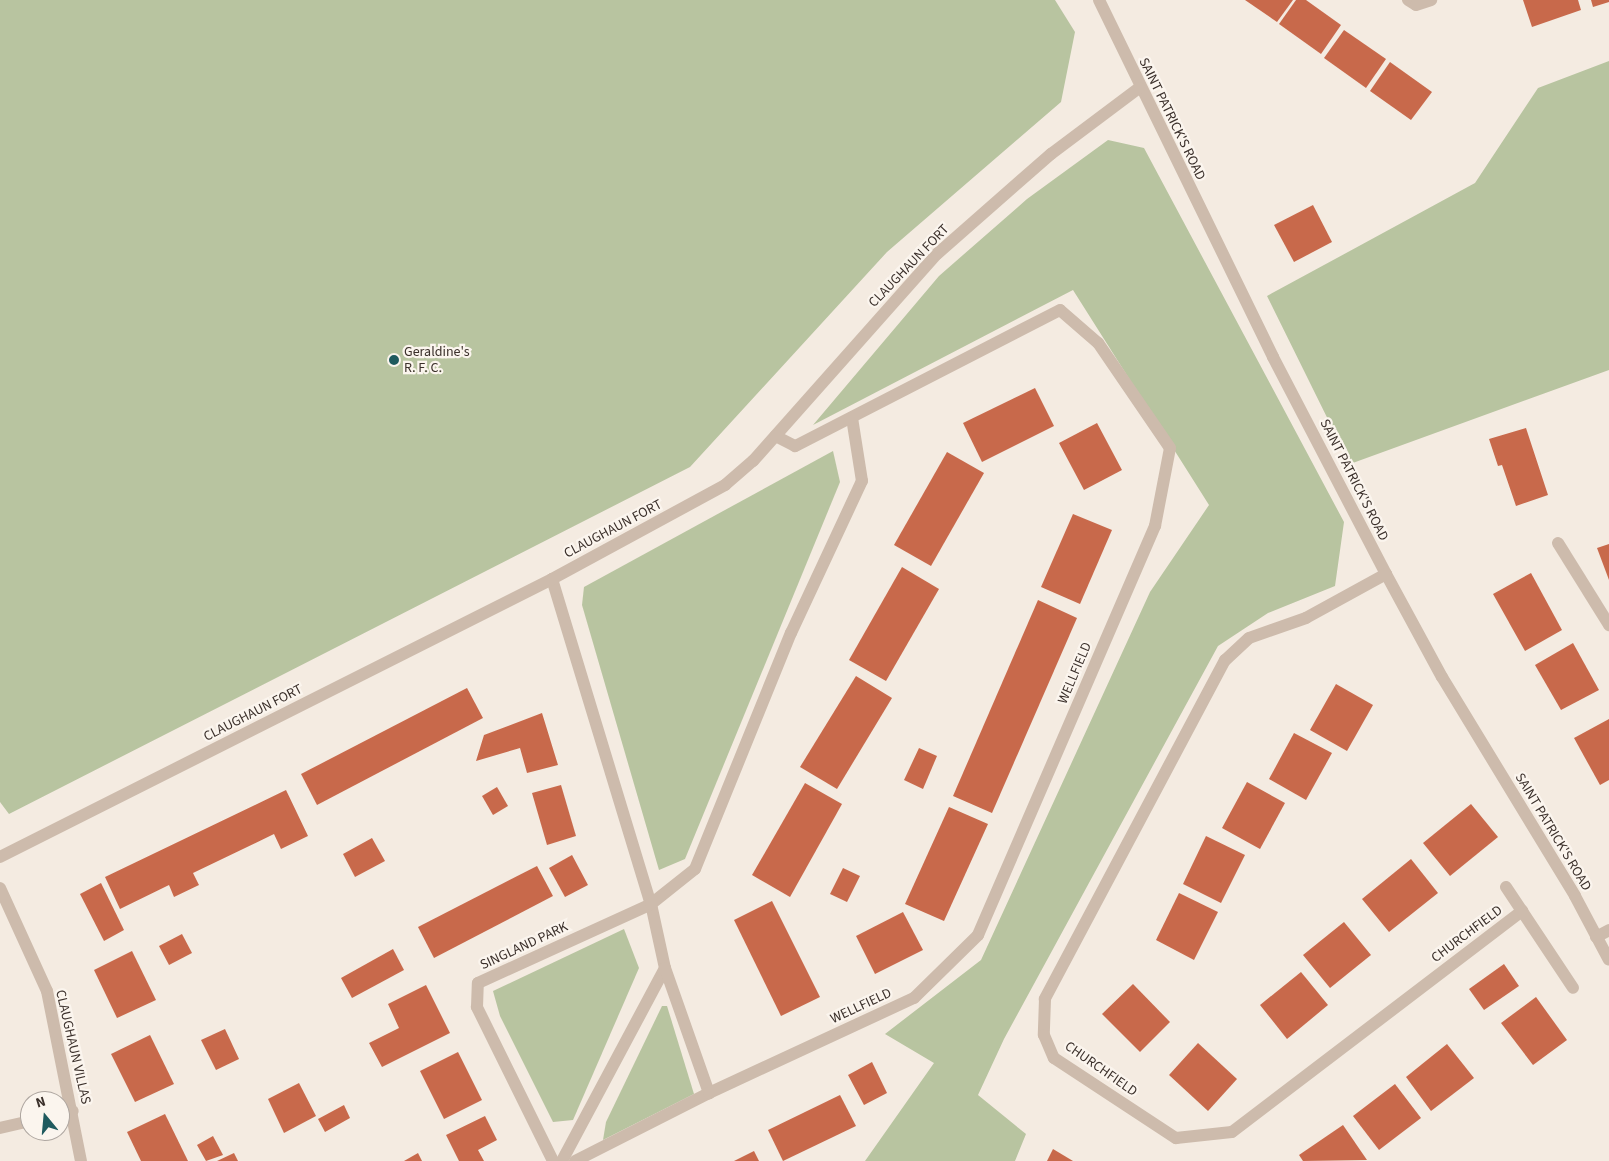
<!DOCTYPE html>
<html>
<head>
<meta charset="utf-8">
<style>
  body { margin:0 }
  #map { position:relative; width:1609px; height:1161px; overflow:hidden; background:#f4ebe1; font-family:"Source Sans 3",sans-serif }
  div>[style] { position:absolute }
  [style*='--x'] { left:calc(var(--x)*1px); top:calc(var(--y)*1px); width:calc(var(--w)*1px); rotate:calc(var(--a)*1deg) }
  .green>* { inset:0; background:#b8c4a0 }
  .building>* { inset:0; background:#c8694b }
  .minor>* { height:12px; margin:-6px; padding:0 6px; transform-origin:6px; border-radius:6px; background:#cdbbac }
  .dots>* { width:14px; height:14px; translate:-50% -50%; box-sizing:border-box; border:2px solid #fbf5ee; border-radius:50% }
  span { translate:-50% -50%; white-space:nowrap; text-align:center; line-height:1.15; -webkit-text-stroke:4.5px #fbf5ee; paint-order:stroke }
  .street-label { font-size:14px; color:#3b302b }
  .poi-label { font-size:14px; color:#3b302b }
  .left { translate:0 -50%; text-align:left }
  .north { position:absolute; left:20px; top:1091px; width:50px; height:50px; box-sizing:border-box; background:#fbf5ee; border:1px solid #aea6a0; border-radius:50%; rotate:343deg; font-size:14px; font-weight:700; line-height:20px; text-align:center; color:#3b302b }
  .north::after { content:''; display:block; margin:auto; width:18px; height:22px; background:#1f5a5e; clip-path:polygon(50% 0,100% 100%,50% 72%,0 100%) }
</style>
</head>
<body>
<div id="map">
  <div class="green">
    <i style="clip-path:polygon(0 0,1055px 0,1075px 32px,1061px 102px,887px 252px,690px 467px,9px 814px,0 802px)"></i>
    <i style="clip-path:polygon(1609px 61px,1609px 370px,1350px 464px,1267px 296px,1475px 183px,1538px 88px)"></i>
    <i style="clip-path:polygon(1108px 140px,1144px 148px,1344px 522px,1335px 586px,1268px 613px,1218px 646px,1004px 1039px,978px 1095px,1026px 1134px,1015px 1161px,865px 1161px,934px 1063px,885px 1034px,981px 960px,1150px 592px,1209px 505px,1073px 290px,813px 425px,939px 276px,1027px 199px)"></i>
    <i style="clip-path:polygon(833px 451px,840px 482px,685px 859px,659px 870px,582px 605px,584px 587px)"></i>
    <i style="clip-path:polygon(624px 929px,639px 968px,573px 1120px,553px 1122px,500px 1016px,493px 991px)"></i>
    <i style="clip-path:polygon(662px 1006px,667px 1006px,694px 1094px,603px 1140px,606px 1122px)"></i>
  </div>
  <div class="building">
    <i style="clip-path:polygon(1245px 0,1293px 0,1277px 22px)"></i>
    <i style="clip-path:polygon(1296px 0,1306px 0,1341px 25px,1321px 54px,1279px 24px)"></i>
    <i style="clip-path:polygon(1523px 0,1578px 0,1581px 10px,1532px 27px)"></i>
    <i style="clip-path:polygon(1591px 0,1609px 0,1609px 2px,1593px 7px)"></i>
    <i style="clip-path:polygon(1344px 30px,1386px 59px,1366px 88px,1324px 58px)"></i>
    <i style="clip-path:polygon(1390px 62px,1432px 92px,1411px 120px,1370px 91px)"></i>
    <i style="clip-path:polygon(1313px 205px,1332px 242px,1294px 262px,1274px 225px)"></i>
    <i style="clip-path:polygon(1035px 388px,1054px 426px,982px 462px,963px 423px)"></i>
    <i style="clip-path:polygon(1097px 423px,1122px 470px,1084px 490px,1059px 443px)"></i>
    <i style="clip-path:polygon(1526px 428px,1548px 495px,1516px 506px,1502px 465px,1498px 466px,1489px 439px)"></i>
    <i style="clip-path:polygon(947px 452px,984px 473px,931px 566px,894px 545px)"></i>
    <i style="clip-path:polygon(1073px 514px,1112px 530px,1080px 604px,1041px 587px)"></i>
    <i style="clip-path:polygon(1609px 544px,1609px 580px,1597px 548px)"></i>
    <i style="clip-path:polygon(902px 567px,939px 589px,886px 681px,849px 660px)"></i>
    <i style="clip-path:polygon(1531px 573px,1562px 630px,1525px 651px,1493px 594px)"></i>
    <i style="clip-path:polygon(1038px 600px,1077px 618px,992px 813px,953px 796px)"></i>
    <i style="clip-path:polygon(1573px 643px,1599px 690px,1561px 710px,1535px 665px)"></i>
    <i style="clip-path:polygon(856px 676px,892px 698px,837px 789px,800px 767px)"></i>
    <i style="clip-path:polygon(1336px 684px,1373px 705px,1347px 751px,1310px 730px)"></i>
    <i style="clip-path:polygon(467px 688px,483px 718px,317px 805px,301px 774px)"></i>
    <i style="clip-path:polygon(542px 713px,558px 765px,527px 773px,520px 748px,476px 761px,484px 735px)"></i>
    <i style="clip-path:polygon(1609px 719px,1609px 780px,1600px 785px,1574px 738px)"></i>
    <i style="clip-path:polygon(1294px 733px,1332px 753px,1306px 800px,1269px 779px)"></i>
    <i style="clip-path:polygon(919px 748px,937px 756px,923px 789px,904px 780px)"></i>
    <i style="clip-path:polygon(1247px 782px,1285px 803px,1260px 849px,1222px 828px)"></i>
    <i style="clip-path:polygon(805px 783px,842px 804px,790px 897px,752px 875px)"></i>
    <i style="clip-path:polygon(561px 785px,576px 836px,547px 845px,532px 793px)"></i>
    <i style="clip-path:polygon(497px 787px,508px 806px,493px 815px,482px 796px)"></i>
    <i style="clip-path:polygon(286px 790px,308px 836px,281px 849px,274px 834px,193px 873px,199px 885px,174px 897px,169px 885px,120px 909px,105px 877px)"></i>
    <i style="clip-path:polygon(1471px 804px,1498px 837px,1450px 876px,1423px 843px)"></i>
    <i style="clip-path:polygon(949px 807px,988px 824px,944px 921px,905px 904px)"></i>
    <i style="clip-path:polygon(1206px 836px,1245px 855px,1221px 903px,1183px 884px)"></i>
    <i style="clip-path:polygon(372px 838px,385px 861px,355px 877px,343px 854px)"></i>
    <i style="clip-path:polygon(572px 855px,588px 885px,565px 897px,549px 868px)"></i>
    <i style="clip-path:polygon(1411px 859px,1438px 893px,1389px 932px,1362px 899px)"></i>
    <i style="clip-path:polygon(537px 866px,553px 896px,434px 958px,418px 927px)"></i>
    <i style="clip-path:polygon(843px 868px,860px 876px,847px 902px,830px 894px)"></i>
    <i style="clip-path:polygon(101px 883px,124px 930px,104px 941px,80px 894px)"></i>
    <i style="clip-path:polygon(1179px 893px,1218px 912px,1194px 960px,1156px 940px)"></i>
    <i style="clip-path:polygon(772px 901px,820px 997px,781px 1016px,734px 920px)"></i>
    <i style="clip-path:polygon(903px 912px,923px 950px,875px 974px,856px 936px)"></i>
    <i style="clip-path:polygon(1344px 922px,1371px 955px,1330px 988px,1303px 955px)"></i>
    <i style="clip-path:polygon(182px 934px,192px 953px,169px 965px,159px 946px)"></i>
    <i style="clip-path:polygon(393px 949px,404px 970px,352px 998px,341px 978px)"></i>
    <i style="clip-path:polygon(132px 951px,156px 1000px,117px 1018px,94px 970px)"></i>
    <i style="clip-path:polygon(1504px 964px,1519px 986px,1484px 1010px,1469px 989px)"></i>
    <i style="clip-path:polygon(1301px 972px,1328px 1005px,1287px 1039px,1260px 1005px)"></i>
    <i style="clip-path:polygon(1133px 984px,1170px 1022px,1140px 1052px,1102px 1014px)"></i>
    <i style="clip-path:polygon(426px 985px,450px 1033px,382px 1067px,369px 1043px,399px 1028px,388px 1004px)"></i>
    <i style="clip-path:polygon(1536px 997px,1567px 1040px,1533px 1065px,1501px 1023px)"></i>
    <i style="clip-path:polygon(225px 1029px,239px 1059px,216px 1070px,201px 1040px)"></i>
    <i style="clip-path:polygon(150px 1035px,174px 1084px,135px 1102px,111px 1054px)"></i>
    <i style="clip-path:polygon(1198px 1043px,1237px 1079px,1208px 1111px,1169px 1075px)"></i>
    <i style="clip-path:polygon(1447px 1044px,1474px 1078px,1431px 1111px,1406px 1077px)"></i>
    <i style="clip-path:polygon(458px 1052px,482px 1100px,444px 1119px,420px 1071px)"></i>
    <i style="clip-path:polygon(872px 1062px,887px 1093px,864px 1105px,848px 1075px)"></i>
    <i style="clip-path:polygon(299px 1083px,316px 1116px,284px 1133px,268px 1099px)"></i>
    <i style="clip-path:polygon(1395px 1084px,1421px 1118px,1379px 1150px,1353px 1116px)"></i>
    <i style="clip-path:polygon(840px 1095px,856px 1126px,783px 1161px,768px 1130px)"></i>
    <i style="clip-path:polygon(344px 1105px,350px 1118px,325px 1132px,318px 1119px)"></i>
    <i style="clip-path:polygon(165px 1114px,188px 1161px,141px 1161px,127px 1132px)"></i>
    <i style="clip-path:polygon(485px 1116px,497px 1140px,478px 1150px,484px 1161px,459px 1161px,446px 1135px)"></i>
    <i style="clip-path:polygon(1343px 1125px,1367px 1160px,1303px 1161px,1299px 1155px)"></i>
    <i style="clip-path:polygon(213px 1136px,223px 1155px,206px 1161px,197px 1145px)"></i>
    <i style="clip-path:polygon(1053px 1149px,1073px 1161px,1047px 1161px)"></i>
    <i style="clip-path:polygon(754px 1151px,759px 1161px,734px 1161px)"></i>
    <i style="clip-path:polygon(234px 1153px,238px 1161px,217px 1161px)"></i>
    <i style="clip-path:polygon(418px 1153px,422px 1161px,404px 1161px)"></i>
  </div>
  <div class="minor">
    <i style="--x:1099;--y:0;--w:397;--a:64"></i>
    <i style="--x:1273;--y:357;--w:245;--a:62.5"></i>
    <i style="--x:1386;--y:574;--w:117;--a:61.5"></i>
    <i style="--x:1442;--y:677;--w:256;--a:58.7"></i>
    <i style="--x:1575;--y:896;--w:72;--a:62"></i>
    <i style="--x:1408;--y:0;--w:9;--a:32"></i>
    <i style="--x:1416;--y:5;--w:16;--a:-18"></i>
    <i style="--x:1558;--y:543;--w:97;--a:58.1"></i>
    <i style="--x:1386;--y:574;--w:91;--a:151.2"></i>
    <i style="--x:1306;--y:618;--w:60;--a:160.7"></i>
    <i style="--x:1249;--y:638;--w:33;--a:137"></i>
    <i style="--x:1225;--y:660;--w:384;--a:118"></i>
    <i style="--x:1045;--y:999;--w:36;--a:92"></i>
    <i style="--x:1044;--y:1035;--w:25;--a:67"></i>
    <i style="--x:1054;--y:1058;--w:146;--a:33.3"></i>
    <i style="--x:1176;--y:1138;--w:56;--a:-6.1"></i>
    <i style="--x:1232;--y:1132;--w:365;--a:-37.3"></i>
    <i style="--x:552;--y:579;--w:340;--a:73.1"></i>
    <i style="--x:651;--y:904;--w:66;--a:77.7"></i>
    <i style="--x:665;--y:968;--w:219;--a:118.1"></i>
    <i style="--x:0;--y:857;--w:618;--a:-26.73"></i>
    <i style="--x:552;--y:579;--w:197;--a:-28.5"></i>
    <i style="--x:725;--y:485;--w:37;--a:-41"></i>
    <i style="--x:753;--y:461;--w:277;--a:-48.4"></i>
    <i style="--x:937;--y:254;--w:152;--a:-41.3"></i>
    <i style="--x:1051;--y:154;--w:110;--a:-36.9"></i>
    <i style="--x:1506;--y:887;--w:121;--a:56.4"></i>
    <i style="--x:0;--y:888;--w:113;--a:65.5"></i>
    <i style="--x:47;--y:991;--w:173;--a:78.7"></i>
    <i style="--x:1596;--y:937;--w:15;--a:-28"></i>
    <i style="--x:665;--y:968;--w:133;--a:70.6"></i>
    <i style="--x:60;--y:1114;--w:13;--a:-13"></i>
    <i style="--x:0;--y:1128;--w:31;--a:-13"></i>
    <i style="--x:553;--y:1161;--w:172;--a:-116.3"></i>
    <i style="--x:477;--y:1007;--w:24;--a:-88"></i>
    <i style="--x:478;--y:983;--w:190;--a:-24.5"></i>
    <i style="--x:651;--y:904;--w:56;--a:-38.5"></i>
    <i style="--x:695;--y:869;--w:255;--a:-67.9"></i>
    <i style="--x:791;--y:633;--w:168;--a:-65"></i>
    <i style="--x:862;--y:481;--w:64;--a:-99"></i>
    <i style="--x:575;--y:1161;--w:150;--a:-26.9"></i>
    <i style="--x:709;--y:1093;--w:226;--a:-24.9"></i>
    <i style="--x:914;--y:998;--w:90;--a:-44.5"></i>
    <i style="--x:978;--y:935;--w:446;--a:-66.6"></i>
    <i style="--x:1155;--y:526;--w:79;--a:-79.1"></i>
    <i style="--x:1170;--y:448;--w:127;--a:-124.4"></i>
    <i style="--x:1098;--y:343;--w:50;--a:-139"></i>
    <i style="--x:1060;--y:310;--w:298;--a:152.8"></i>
    <i style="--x:795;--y:446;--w:22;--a:-153"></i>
  </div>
  <div class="dots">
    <i style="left:394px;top:360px;background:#1f5a5e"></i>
  </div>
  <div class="street-label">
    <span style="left:1172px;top:119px;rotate:64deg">SAINT PATRICK'S ROAD</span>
    <span style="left:909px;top:266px;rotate:-46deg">CLAUGHAUN FORT</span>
    <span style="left:1354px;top:480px;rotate:63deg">SAINT PATRICK'S ROAD</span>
    <span style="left:613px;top:529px;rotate:-28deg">CLAUGHAUN FORT</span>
    <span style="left:1075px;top:673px;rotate:-67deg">WELLFIELD</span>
    <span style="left:253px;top:713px;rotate:-27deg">CLAUGHAUN FORT</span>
    <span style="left:1553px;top:832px;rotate:59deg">SAINT PATRICK'S ROAD</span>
    <span style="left:1467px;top:934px;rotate:-37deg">CHURCHFIELD</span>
    <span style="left:524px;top:946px;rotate:-25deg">SINGLAND PARK</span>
    <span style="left:861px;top:1006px;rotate:-25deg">WELLFIELD</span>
    <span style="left:73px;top:1047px;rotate:77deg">CLAUGHAUN VILLAS</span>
    <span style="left:1101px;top:1069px;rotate:35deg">CHURCHFIELD</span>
  </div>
  <div class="poi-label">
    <span class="left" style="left:404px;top:360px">Geraldine's<br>R. F. C.</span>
  </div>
  <div class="north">N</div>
</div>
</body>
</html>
